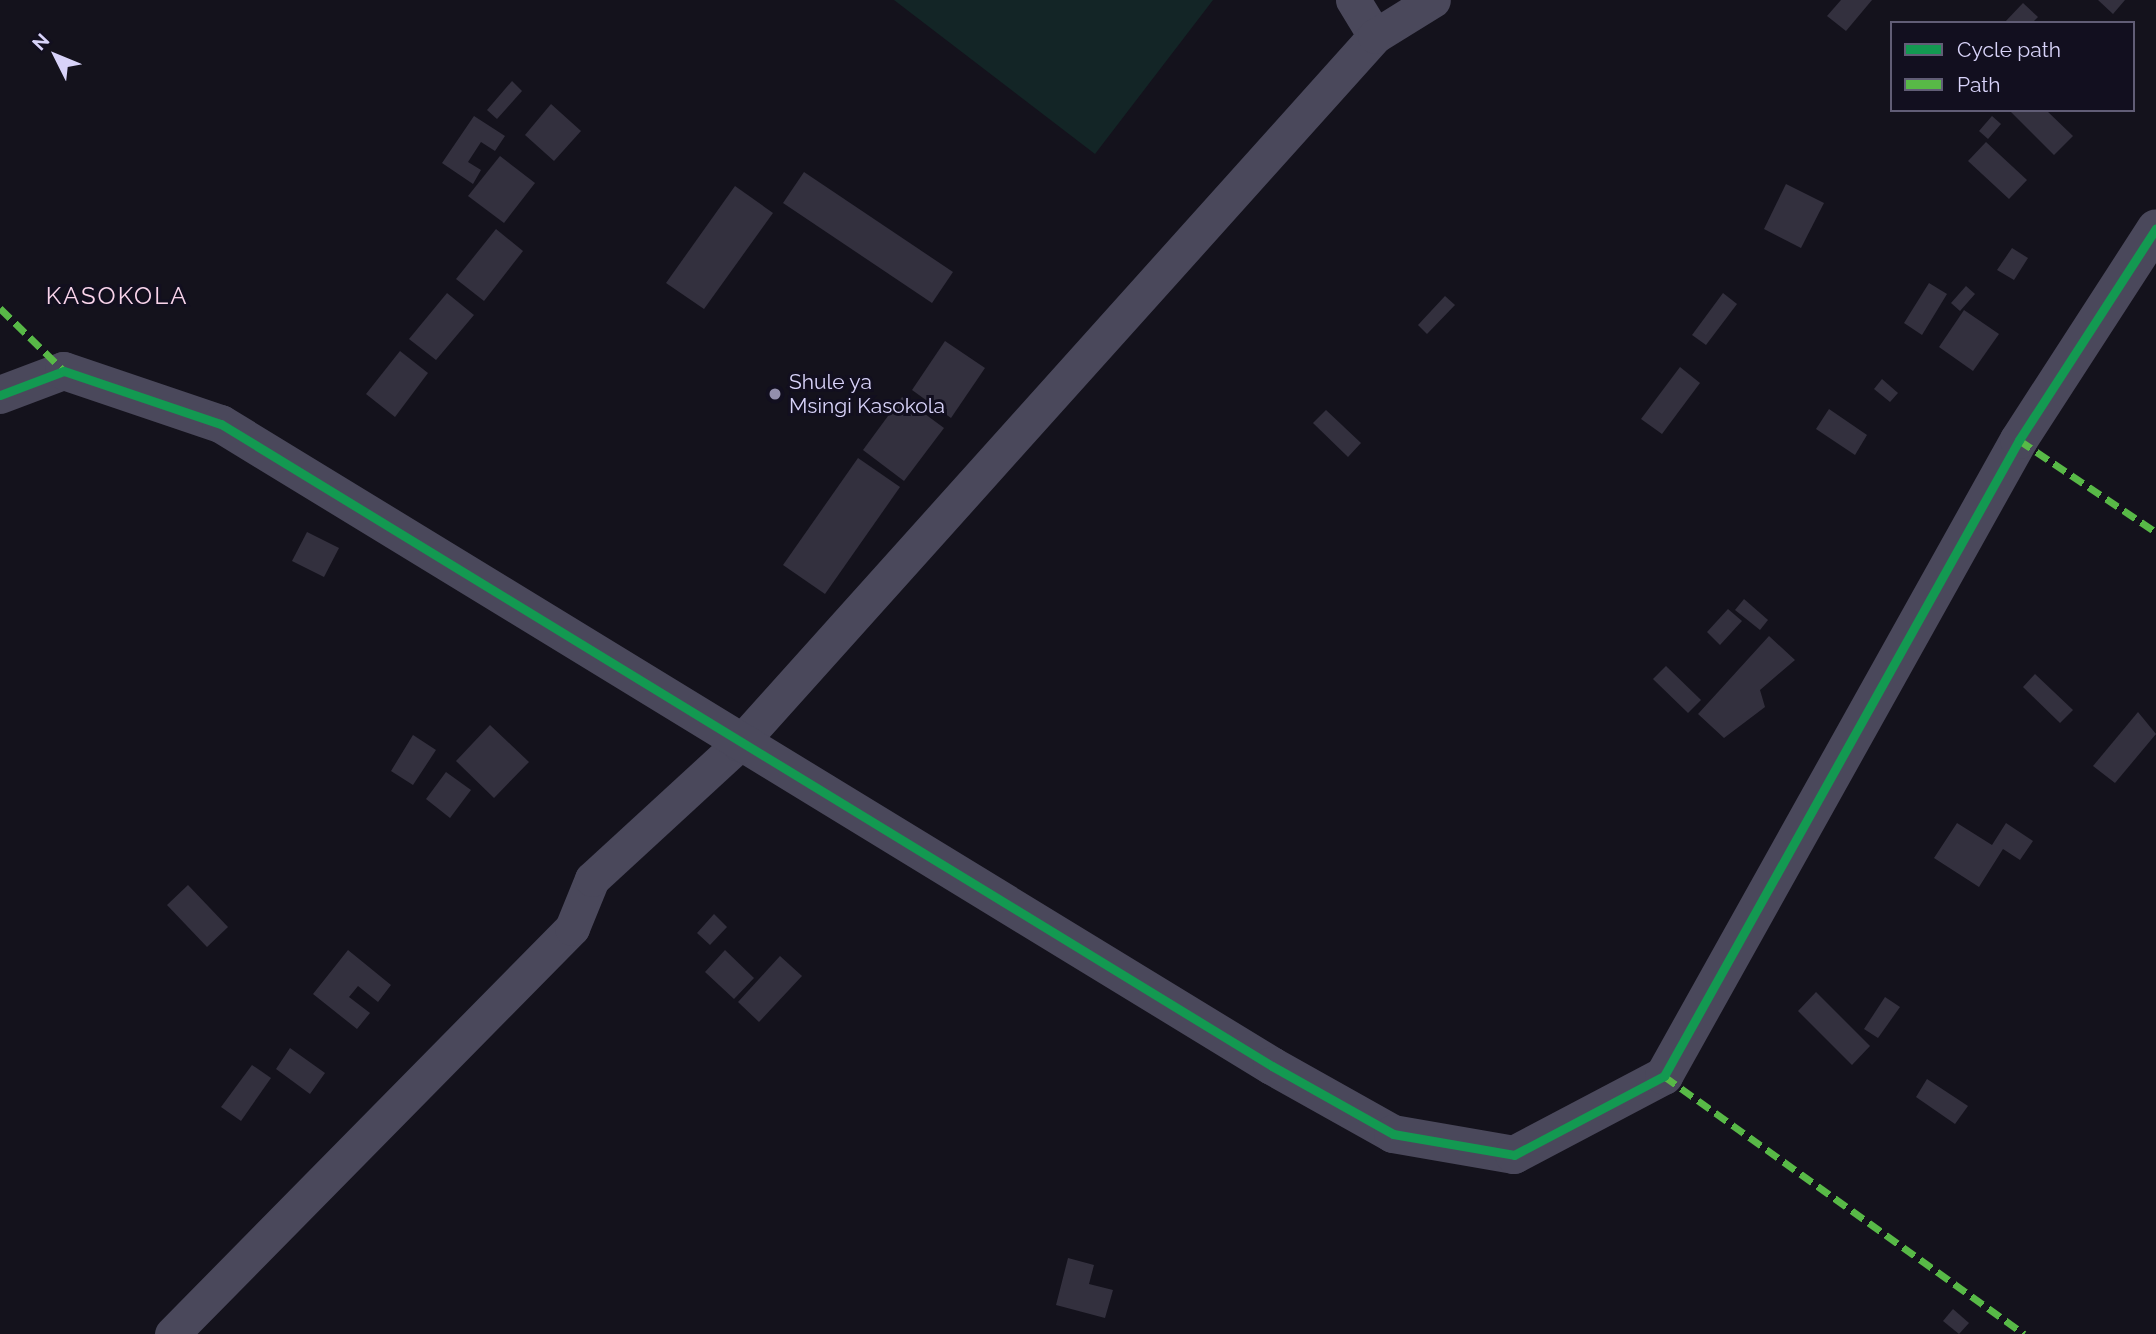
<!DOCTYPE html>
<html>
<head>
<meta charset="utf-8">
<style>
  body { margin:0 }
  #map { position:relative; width:2156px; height:1334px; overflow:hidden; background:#14121c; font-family:Raleway,sans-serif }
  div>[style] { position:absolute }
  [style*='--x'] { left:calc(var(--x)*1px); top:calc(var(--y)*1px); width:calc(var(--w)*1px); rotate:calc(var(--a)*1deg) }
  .green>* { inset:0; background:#132526 }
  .building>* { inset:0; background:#33303e }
  .minor>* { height:35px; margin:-17.5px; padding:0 17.5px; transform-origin:17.5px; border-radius:17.5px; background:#4a485b }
  .tertiary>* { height:38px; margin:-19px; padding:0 19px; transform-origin:19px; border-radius:19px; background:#4a485b }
  .quiet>* { height:7px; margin-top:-3.5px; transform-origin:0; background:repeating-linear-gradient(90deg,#58b947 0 14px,transparent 0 21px) }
  .cycleway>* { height:9px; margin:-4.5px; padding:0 4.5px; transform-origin:4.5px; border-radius:4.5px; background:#139951 }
  .dots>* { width:19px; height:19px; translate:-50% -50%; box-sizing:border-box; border:4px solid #120f1f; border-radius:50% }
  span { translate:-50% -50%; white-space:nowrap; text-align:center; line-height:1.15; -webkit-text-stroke:6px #120f1f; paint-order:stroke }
  .poi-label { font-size:21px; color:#d8d3f9 }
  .left { translate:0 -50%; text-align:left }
  .quarter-label { font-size:24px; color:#fad5eb; letter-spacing:2px }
  .legend { position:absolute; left:1890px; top:21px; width:245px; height:91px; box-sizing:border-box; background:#120f1f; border:2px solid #615d76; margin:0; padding:9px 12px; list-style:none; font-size:21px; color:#d8d3f9 }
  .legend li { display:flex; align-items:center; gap:14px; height:35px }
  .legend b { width:35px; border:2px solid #615d76 }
  .north { position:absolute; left:21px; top:21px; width:70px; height:70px; -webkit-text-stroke:5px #120f1f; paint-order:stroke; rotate:313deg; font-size:19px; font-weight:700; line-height:28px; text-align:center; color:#d8d3f9 }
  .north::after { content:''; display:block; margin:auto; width:24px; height:32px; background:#d8d3f9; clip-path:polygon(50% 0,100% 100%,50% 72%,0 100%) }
</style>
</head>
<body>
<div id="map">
  <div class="green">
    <i style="clip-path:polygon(894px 0,1213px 0,1095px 154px)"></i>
  </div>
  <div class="building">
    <i style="clip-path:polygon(1841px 0,1872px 0,1846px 31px,1827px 16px)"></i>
    <i style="clip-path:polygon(2098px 0,2125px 0,2113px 14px)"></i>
    <i style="clip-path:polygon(2023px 3px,2038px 17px,2032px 23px,2004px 23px)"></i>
    <i style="clip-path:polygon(512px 81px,522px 91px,497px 119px,487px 110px)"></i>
    <i style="clip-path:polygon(551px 104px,581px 131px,554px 161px,525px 135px)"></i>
    <i style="clip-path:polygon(2009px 110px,2046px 110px,2073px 136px,2054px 155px)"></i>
    <i style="clip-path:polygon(474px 116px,505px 136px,495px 151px,481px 142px,468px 162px,481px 170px,473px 184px,442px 163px)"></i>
    <i style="clip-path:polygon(1992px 116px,2001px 124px,1988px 139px,1979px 131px)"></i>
    <i style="clip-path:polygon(1986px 142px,2027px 180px,2009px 199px,1968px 161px)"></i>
    <i style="clip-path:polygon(500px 156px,535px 183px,504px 223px,468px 196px)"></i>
    <i style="clip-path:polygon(804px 172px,953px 272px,932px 303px,783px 203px)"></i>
    <i style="clip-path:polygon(1786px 184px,1824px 203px,1801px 248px,1764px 229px)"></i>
    <i style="clip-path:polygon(735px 186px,773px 213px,704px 309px,666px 283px)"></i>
    <i style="clip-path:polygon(496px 229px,523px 251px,484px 301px,456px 279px)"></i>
    <i style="clip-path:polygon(2012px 248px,2028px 258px,2014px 280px,1997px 270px)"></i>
    <i style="clip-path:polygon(1929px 283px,1947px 294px,1922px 335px,1904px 323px)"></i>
    <i style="clip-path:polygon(1966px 286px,1975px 294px,1960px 311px,1951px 303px)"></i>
    <i style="clip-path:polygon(447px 293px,474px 315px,436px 360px,409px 339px)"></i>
    <i style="clip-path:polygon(1723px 293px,1737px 304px,1706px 345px,1692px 335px)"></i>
    <i style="clip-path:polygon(1445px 296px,1455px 305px,1427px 334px,1418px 325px)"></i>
    <i style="clip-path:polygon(1964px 310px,1999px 334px,1973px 371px,1939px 347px)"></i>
    <i style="clip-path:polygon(945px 341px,985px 368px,951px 418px,912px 390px)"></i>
    <i style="clip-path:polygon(400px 351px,428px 373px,395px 417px,366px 394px)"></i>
    <i style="clip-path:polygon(1680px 367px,1700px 383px,1662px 434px,1641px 419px)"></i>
    <i style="clip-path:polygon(1882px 379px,1898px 393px,1890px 402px,1874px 389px)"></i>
    <i style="clip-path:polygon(902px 397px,944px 428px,904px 481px,863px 450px)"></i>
    <i style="clip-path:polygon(1829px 409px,1867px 435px,1855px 455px,1816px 429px)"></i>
    <i style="clip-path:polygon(1326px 410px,1361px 443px,1348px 457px,1313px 423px)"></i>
    <i style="clip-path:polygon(858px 458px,900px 487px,825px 594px,783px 565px)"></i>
    <i style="clip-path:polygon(307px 532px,339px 548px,324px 577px,292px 561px)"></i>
    <i style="clip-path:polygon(1744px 599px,1768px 620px,1760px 630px,1735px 610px)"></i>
    <i style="clip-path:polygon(1728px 609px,1742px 621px,1720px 645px,1707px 632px)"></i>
    <i style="clip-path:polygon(1769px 636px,1795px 660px,1760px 690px,1765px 707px,1724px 738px,1698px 714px)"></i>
    <i style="clip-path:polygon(1666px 666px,1701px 700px,1688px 713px,1653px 679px)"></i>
    <i style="clip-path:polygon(2035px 674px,2073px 710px,2060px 723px,2023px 687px)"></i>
    <i style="clip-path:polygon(2138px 712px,2156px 734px,2115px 783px,2093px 766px)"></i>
    <i style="clip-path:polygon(490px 725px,529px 762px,494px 798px,456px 761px)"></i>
    <i style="clip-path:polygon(413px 735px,436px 750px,413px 785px,391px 771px)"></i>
    <i style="clip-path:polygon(446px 772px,471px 790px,450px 818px,426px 799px)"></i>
    <i style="clip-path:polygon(1957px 823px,1992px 845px,2006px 823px,2033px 841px,2020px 860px,2003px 849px,1979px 887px,1934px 858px)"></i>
    <i style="clip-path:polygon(188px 885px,228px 927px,207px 947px,167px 905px)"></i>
    <i style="clip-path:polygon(714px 914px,727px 927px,710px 945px,697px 933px)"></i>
    <i style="clip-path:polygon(348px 950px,391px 985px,378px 1002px,358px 986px,349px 997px,370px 1013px,357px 1029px,313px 994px)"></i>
    <i style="clip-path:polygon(725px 950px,754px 978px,734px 999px,705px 972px)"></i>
    <i style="clip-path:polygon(780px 956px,802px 976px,759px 1022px,738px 1002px)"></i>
    <i style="clip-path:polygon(1816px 992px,1870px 1046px,1852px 1065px,1798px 1011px)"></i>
    <i style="clip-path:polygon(1885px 997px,1900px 1007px,1878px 1038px,1864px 1029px)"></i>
    <i style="clip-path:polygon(290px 1048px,325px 1073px,310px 1094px,276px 1069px)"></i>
    <i style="clip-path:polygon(252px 1065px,271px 1078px,241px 1121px,221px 1107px)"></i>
    <i style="clip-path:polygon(1927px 1079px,1968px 1106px,1955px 1124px,1916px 1097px)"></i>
    <i style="clip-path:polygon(1068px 1258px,1094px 1265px,1089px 1284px,1113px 1290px,1105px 1318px,1056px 1305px)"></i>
    <i style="clip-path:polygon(1953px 1309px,1969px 1323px,1959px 1334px,1943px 1321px)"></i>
  </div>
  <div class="minor">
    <i style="--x:1353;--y:0;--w:42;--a:58.6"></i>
    <i style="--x:172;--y:1334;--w:570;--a:-45.43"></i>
    <i style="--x:572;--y:928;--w:53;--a:-67.8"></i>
    <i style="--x:592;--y:879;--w:200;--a:-42.6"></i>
    <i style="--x:739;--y:744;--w:952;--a:-48.07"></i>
    <i style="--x:1375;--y:36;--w:68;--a:-31.8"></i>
  </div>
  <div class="tertiary">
    <i style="--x:0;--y:395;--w:68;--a:-20.6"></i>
    <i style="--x:64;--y:371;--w:166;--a:18.7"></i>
    <i style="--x:221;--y:424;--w:1232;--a:31.42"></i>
    <i style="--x:1272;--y:1066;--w:139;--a:29.3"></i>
    <i style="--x:1393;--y:1134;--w:123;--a:9.8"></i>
    <i style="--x:1514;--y:1155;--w:170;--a:-27.8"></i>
    <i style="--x:1664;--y:1076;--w:728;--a:-60.83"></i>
    <i style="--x:2019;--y:440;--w:252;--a:-57.1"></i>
  </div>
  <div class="quiet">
    <i style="--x:0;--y:308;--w:90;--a:44.5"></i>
    <i style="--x:2019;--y:440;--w:165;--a:33.9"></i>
    <i style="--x:1664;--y:1076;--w:443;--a:35.6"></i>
  </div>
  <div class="cycleway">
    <i style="--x:0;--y:395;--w:68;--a:-20.6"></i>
    <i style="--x:64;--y:371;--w:166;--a:18.7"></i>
    <i style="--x:221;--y:424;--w:1232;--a:31.42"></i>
    <i style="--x:1272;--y:1066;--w:139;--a:29.3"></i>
    <i style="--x:1393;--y:1134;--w:123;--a:9.8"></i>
    <i style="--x:1514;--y:1155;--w:170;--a:-27.8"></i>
    <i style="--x:1664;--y:1076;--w:728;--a:-60.83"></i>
    <i style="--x:2019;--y:440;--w:252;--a:-57.1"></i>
  </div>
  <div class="dots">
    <i style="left:775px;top:394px;background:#938fac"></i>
  </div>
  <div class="poi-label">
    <span class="left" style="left:789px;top:394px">Shule ya<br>Msingi Kasokola</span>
  </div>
  <div class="quarter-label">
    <span style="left:117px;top:296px">KASOKOLA</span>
  </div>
  <ul class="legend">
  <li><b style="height:9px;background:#139951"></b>Cycle path</li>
  <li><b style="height:9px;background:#58b947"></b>Path</li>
  </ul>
  <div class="north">N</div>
</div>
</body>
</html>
